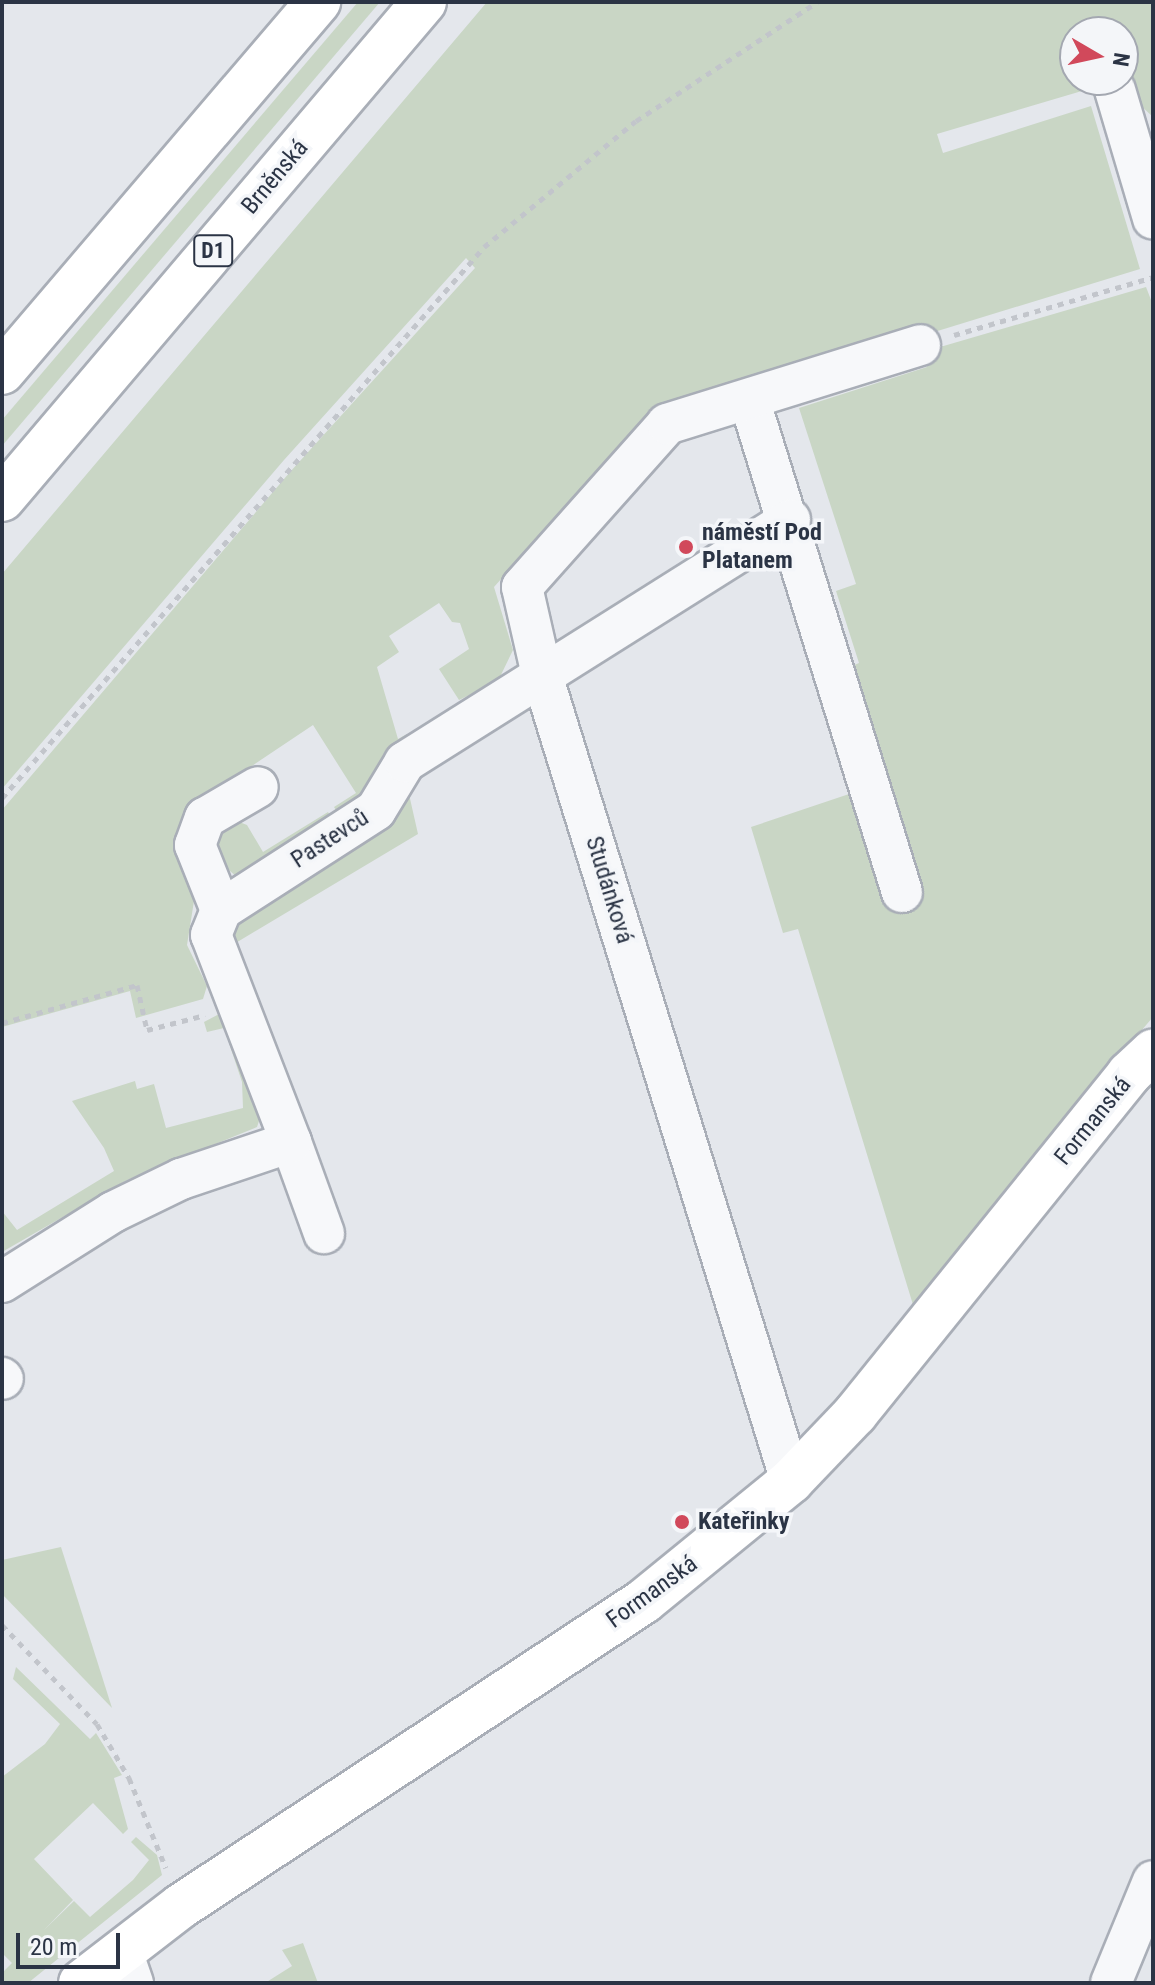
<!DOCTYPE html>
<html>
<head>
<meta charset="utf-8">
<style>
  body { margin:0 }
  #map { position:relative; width:1155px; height:1985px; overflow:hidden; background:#e4e7ec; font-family:"Roboto Condensed",sans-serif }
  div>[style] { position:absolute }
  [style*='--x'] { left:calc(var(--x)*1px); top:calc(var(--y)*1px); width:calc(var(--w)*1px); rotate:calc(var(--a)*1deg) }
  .green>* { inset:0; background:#c9d6c5 }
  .path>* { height:5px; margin-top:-2.5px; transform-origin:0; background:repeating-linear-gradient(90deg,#c2c5cb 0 6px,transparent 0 12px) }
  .roads { filter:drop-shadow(2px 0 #a9aeb7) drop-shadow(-2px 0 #a9aeb7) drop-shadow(0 2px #a9aeb7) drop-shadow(0 -2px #a9aeb7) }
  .street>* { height:40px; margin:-20px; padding:0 20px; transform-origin:20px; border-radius:20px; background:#f7f8fa }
  .secondary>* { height:44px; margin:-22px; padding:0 22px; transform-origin:22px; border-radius:22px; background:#fff }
  .highway>* { height:44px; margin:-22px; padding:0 22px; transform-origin:22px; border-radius:22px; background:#fff }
  .dots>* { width:22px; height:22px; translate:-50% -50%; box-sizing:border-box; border:4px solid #f4f6f9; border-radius:50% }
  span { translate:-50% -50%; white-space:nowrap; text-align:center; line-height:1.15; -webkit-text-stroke:7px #f4f6f9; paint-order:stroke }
  .shield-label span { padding:2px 6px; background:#f4f6f9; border:2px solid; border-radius:6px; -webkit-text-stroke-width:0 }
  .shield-label { font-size:22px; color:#2b3445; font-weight:700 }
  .street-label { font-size:24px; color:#2b3445 }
  .poi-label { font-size:24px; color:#2b3445; font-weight:700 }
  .left { translate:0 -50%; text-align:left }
  .frame { position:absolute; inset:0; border:4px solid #2b3445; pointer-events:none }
  .north { position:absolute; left:1059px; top:16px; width:80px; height:80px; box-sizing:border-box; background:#f4f6f9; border:2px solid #a4a8b1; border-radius:50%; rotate:99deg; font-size:22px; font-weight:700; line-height:32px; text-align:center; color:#2b3445 }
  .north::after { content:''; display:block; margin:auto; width:28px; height:36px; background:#d1495b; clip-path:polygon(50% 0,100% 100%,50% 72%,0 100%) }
  .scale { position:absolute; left:16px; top:1933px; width:104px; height:36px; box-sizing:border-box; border:4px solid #2b3445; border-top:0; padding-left:10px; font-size:24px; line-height:28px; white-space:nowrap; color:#2b3445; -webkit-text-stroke:6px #f4f6f9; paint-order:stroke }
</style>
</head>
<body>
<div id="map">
  <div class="green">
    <i style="clip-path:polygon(358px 2px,380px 2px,2px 446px,2px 420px)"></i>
    <i style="clip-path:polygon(487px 2px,1153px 2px,1153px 117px,1138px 103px,1130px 77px,1123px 79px,1123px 32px,1075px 32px,1075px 80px,1119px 80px,937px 134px,943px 153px,1091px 106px,1140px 269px,918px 337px,915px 328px,648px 414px,494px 587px,513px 650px,498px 681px,459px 700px,439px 669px,469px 649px,460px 623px,452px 622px,439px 603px,389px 636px,399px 652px,377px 667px,398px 739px,407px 734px,411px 743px,343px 821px,334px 807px,356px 793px,313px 725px,195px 804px,194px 901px,187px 945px,207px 986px,203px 999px,136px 1018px,130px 991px,2px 1027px,2px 810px,290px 472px,475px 268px,466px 258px,284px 460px,2px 789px,2px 574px)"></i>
    <i style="clip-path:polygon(1146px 287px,1153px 305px,1153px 1017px,1008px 1186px,914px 1308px,798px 929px,783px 933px,751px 827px,855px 792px,852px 666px,859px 663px,836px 591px,856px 584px,799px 408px,927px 367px,923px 352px)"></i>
    <i style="clip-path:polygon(406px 781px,418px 834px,224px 950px,220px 935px,282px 883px,287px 894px,305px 882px,301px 872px)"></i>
    <i style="clip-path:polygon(328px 812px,336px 825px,237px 877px,223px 865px,213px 835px,234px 820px,247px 825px,263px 852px)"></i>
    <i style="clip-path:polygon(223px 1012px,261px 1115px,257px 1127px,127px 1180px,2px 1252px,2px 1211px,17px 1230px,114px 1171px,104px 1148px,72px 1101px,135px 1081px,137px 1089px,154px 1084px,166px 1128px,243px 1108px,242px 1082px,224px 1028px,207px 1032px,204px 1022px)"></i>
    <i style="clip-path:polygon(61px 1547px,112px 1708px,2px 1594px,2px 1560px)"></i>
    <i style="clip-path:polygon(16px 1667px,90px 1739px,96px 1733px,122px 1775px,114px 1778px,128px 1829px,123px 1834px,93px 1803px,34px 1859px,73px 1900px,44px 1930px,74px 1901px,90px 1917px,133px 1880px,149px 1860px,131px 1842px,136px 1837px,157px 1855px,162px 1875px,28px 1983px,2px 1983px,2px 1973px,12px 1963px,2px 1953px,2px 1777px,45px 1744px,60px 1724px,13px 1679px)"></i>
    <i style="clip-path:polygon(303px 1943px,318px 1983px,265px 1983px,292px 1966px,282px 1950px)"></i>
  </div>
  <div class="path">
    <i style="--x:954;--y:335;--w:207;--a:-16.2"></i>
    <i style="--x:2;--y:798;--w:732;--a:-48.82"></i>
    <i style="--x:484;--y:247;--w:197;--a:-39.7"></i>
    <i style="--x:636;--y:121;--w:217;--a:-33.3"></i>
    <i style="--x:2;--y:1023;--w:140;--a:-15.7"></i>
    <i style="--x:137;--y:985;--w:46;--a:77.5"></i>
    <i style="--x:147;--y:1030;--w:60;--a:-14.5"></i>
    <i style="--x:2;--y:1625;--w:137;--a:46.2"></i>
    <i style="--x:97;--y:1724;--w:63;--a:59.3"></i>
    <i style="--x:129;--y:1778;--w:97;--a:67.7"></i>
  </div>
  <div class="roads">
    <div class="street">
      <i style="--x:1115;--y:90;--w:134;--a:73.5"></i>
      <i style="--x:750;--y:402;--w:513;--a:72.77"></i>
      <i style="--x:221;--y:910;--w:184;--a:-32.8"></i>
      <i style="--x:376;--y:810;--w:56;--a:-58.9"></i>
      <i style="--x:405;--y:762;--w:455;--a:-32.2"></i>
      <i style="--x:291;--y:1142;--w:97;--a:70.1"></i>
      <i style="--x:2;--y:1282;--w:131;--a:-32.2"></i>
      <i style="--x:113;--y:1212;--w:76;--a:-25.9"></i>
      <i style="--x:181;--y:1179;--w:116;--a:-18.6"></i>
      <i style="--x:291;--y:1142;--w:222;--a:-111.1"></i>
      <i style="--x:211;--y:935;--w:27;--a:-68"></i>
      <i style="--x:221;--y:910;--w:70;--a:-111.8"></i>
      <i style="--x:195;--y:845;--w:29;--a:-70"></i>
      <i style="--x:205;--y:818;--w:61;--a:-30.3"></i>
      <i style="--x:2;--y:1378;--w:1;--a:45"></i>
      <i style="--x:791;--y:1481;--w:844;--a:-107.17"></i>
      <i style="--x:542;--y:675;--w:90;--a:-102.8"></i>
      <i style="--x:522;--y:587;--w:218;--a:-48.3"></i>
      <i style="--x:667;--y:424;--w:265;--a:-17.3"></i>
      <i style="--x:122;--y:1951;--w:34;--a:71"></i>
      <i style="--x:1111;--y:1983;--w:110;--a:-67.6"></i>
    </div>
    <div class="secondary">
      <i style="--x:81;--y:1983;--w:126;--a:-37.6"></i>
      <i style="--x:181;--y:1906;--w:554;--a:-33.37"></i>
      <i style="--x:644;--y:1601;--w:190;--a:-39.2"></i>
      <i style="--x:791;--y:1481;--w:93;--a:-46.3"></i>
      <i style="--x:855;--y:1414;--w:437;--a:-51.1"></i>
      <i style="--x:1129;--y:1074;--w:33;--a:-43"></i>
    </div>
    <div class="highway">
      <i style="--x:2;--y:372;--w:487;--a:-49.5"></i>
      <i style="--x:2;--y:499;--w:652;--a:-49.67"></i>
    </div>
  </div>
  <div class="dots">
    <i style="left:686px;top:547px;background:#d1495b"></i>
    <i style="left:682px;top:1522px;background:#d1495b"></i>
  </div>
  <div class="shield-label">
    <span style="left:213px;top:251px">D1</span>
  </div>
  <div class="street-label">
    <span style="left:275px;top:177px;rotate:-50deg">Brněnská</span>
    <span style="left:330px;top:839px;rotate:-33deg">Pastevců</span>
    <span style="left:609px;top:890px;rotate:73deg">Studánková</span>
    <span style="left:1093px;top:1121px;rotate:-51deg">Formanská</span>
    <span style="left:652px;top:1592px;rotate:-36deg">Formanská</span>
  </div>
  <div class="poi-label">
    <span class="left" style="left:702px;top:547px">náměstí Pod<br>Platanem</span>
    <span class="left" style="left:698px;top:1522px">Kateřinky</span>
  </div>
  <div class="frame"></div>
  <div class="north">N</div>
  <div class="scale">20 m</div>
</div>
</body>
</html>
